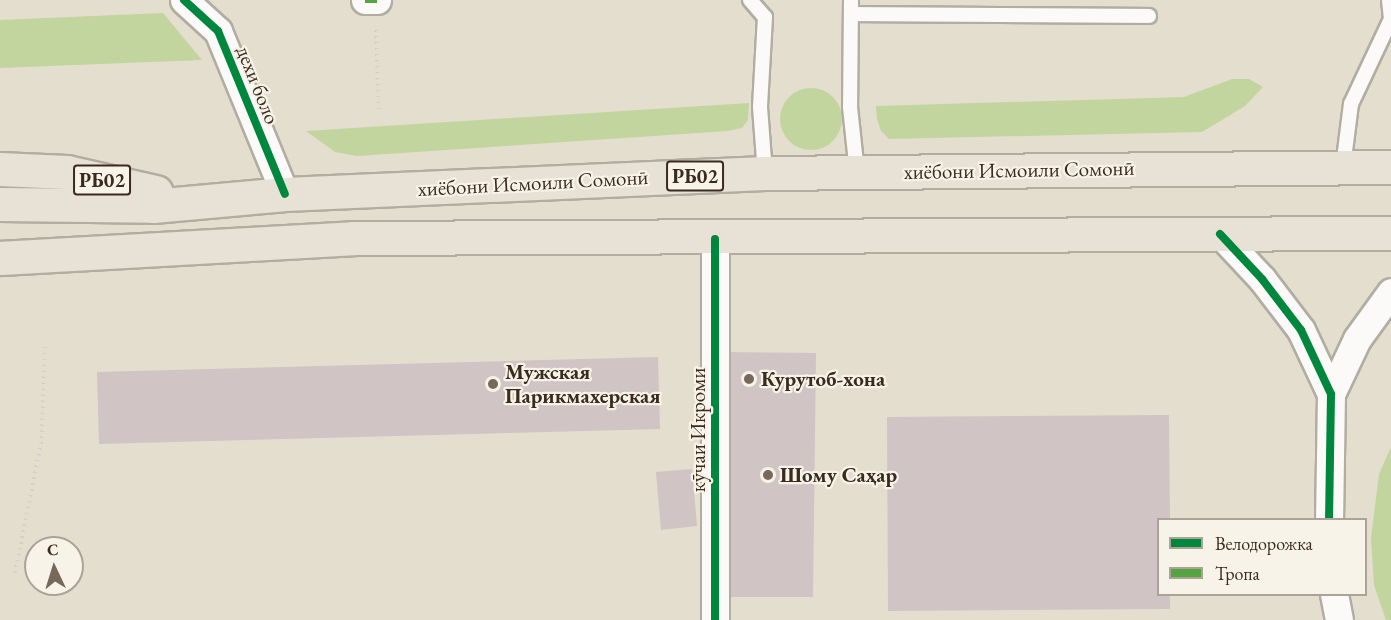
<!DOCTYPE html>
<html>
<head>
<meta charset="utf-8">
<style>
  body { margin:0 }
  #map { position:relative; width:1391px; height:620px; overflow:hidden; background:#e4dece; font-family:"EB Garamond",serif }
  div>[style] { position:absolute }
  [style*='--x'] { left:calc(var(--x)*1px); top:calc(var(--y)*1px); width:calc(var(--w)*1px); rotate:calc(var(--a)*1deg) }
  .green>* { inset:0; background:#c2d59f }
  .round { border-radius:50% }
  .building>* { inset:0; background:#d0c4c4 }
  .path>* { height:4px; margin-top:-2px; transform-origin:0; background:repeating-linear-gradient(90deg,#d3d0cb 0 1.5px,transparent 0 6px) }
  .roads { filter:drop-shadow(2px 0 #b2aca1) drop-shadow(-2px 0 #b2aca1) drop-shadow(0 2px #b2aca1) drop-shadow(0 -2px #b2aca1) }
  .lane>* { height:14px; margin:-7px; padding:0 7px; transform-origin:7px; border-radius:7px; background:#fbfaf8 }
  .street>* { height:27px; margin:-13.5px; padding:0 13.5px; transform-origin:13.5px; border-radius:13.5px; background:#fbfaf8 }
  .highway>* { height:33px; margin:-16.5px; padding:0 16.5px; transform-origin:16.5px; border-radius:16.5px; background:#e8e1d5 }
  .quiet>* { height:6px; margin-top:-3px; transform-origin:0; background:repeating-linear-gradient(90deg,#54a441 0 12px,transparent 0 18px) }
  .cycleway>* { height:8px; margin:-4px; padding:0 4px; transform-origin:4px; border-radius:4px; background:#00873e }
  .dots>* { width:16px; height:16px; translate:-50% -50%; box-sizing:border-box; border:3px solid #f7f3e8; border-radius:50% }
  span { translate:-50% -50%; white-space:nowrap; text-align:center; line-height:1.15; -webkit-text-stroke:4.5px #f7f3e8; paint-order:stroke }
  .shield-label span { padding:2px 4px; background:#f7f3e8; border:2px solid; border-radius:4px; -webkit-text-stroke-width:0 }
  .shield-label { font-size:20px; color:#3b2a1e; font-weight:700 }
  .street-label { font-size:21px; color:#3b2a1e }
  .poi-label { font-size:21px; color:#3b2a1e; font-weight:700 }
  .left { translate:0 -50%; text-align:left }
  .legend { position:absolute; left:1157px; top:518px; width:210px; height:78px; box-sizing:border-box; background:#f7f3e8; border:2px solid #aca397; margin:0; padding:8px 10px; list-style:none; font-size:18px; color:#3b2a1e }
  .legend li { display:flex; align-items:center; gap:12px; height:30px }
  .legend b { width:30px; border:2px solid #aca397 }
  .north { position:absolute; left:24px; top:536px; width:60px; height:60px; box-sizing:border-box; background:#f7f3e8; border:2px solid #aca397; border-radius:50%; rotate:356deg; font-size:16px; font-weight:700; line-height:24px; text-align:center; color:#3b2a1e }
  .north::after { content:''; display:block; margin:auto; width:21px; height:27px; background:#76695c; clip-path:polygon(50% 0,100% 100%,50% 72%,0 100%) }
</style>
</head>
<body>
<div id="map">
  <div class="green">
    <i style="clip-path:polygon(163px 13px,202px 60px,0 68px,0 20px)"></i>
    <i style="clip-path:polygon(1232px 79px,1249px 79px,1263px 87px,1245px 106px,1202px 132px,889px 139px,881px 131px,877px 119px,876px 106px,1184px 97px)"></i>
    <i class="round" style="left:780px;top:88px;width:62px;height:62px"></i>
    <i style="clip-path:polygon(749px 103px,748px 120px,742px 128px,728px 131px,357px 156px,335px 152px,306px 131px)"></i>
    <i style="clip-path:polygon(1391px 447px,1391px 620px,1386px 620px,1374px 585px,1371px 538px,1379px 474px)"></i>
  </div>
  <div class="building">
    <i style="clip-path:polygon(724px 352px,816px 353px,813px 597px,721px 597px)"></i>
    <i style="clip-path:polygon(658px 357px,660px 429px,99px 444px,97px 372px)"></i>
    <i style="clip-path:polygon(1169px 415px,1170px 520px,1158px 520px,1158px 594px,1170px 594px,1170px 609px,888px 611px,887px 417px)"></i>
    <i style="clip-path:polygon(692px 469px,697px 526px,661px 530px,656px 472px)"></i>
  </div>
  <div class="path">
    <i style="--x:376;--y:30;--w:80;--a:87.9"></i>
    <i style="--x:15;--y:573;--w:138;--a:-78.7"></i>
    <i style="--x:42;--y:438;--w:91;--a:-88.1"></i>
  </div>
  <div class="roads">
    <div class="lane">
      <i style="--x:750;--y:0;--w:23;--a:49"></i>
      <i style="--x:765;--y:17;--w:90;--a:93.2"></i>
      <i style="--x:760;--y:107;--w:66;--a:85.7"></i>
      <i style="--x:851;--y:0;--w:107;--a:90.5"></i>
      <i style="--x:850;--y:107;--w:65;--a:83.9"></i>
      <i style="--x:852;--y:14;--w:297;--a:0.4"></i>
      <i style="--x:1343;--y:167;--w:64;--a:-82.8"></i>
      <i style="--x:1351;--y:104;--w:94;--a:-64.8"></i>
      <i style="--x:1391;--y:19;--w:19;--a:-96"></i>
    </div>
    <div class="street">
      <i style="--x:184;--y:0;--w:46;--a:42.4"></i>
      <i style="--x:218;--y:31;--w:176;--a:67.7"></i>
      <i style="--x:365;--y:0;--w:12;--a:0"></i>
      <i style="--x:1220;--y:234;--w:62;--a:47"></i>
      <i style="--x:1262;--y:279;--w:64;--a:52.6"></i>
      <i style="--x:1301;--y:330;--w:71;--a:64.9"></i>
      <i style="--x:1331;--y:394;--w:126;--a:90.9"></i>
      <i style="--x:1331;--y:394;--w:61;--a:-64.7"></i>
      <i style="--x:1357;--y:339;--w:58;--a:-54.1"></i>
      <i style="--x:1334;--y:594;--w:26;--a:79"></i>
      <i style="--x:715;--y:620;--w:381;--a:-90"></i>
    </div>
    <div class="highway">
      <i style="--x:0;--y:169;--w:67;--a:2.6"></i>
      <i style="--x:67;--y:172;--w:91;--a:12.7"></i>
      <i style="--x:0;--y:204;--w:153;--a:0.7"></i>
      <i style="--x:153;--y:206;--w:133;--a:-5.2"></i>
      <i style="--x:285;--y:194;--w:480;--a:-2.5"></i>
      <i style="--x:765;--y:173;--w:626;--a:-0.55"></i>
      <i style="--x:0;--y:258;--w:354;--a:-3.2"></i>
      <i style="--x:353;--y:238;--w:1038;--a:-0.28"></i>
    </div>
  </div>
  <div class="quiet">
    <i style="--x:365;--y:0;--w:12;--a:0"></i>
  </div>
  <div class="cycleway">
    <i style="--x:184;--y:0;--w:46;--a:42.4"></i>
    <i style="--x:218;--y:31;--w:176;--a:67.7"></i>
    <i style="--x:1220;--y:234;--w:62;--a:47"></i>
    <i style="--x:1262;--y:279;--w:64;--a:52.6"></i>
    <i style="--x:1301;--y:330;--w:71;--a:64.9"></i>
    <i style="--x:1331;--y:394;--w:126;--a:90.9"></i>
    <i style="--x:715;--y:620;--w:381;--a:-90"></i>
  </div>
  <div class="dots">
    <i style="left:749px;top:379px;background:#76695c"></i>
    <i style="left:493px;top:384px;background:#76695c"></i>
    <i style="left:768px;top:475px;background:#76695c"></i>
  </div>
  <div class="shield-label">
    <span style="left:695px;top:176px">РБ02</span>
    <span style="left:102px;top:180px">РБ02</span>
  </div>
  <div class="street-label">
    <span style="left:258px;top:85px;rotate:68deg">дехи боло</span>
    <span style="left:1019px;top:170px;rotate:-1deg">хиёбони Исмоили Сомонӣ</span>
    <span style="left:533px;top:183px;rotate:-3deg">хиёбони Исмоили Сомонӣ</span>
    <span style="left:698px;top:430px;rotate:-90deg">кӯчаи Икроми</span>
  </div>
  <div class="poi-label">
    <span class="left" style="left:505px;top:384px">Мужская<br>Парикмахерская</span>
    <span class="left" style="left:761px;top:379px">Курутоб-хона</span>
    <span class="left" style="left:780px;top:475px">Шому Саҳар</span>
  </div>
  <ul class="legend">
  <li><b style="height:8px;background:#00873e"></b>Велодорожка</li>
  <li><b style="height:8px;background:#54a441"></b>Тропа</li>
  </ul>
  <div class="north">С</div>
</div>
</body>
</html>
